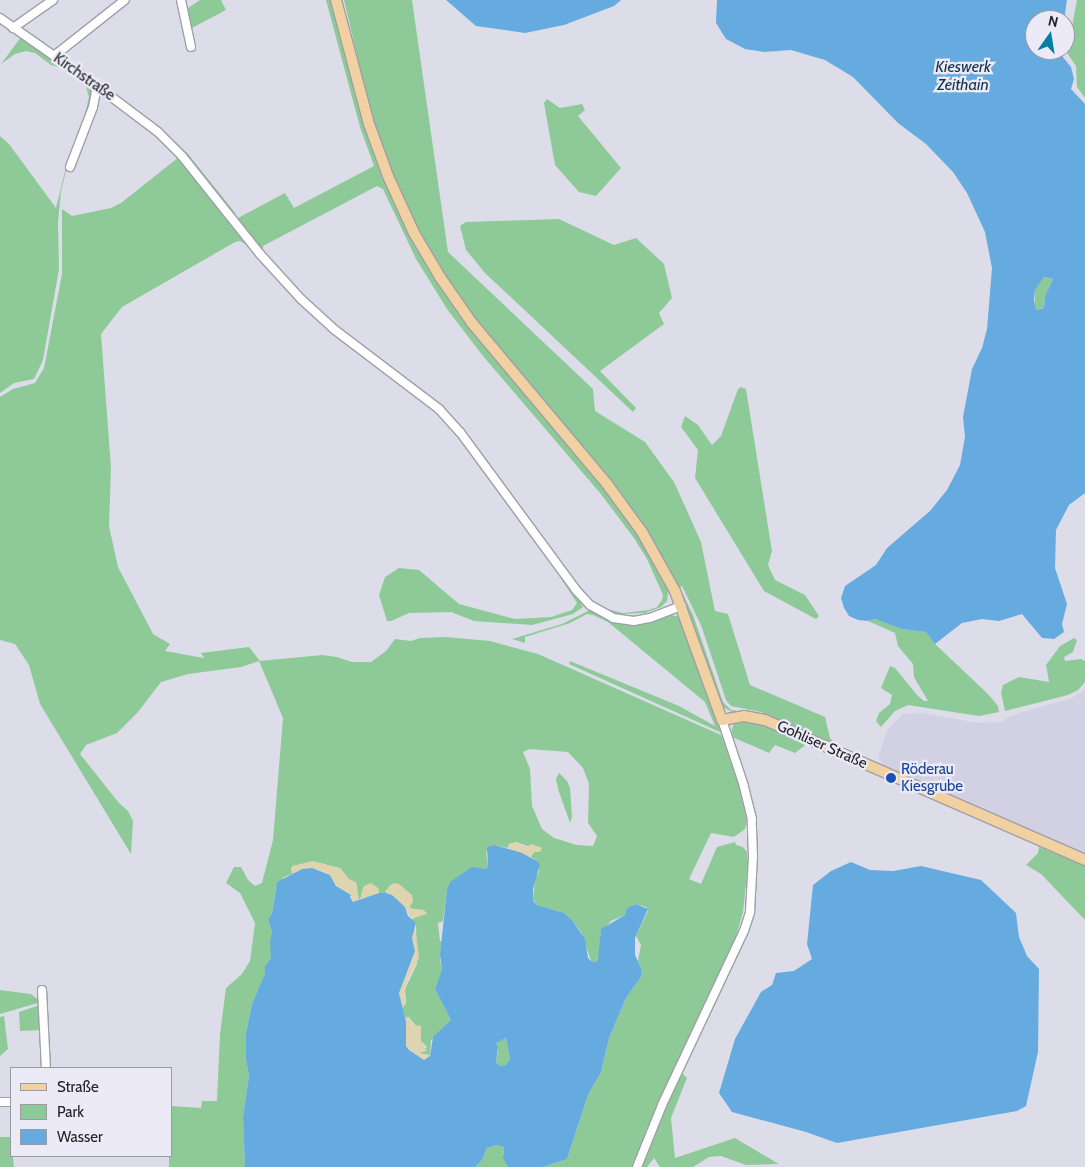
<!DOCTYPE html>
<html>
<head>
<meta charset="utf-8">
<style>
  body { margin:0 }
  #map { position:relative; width:1085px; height:1167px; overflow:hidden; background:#dddde9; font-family:Cabin,sans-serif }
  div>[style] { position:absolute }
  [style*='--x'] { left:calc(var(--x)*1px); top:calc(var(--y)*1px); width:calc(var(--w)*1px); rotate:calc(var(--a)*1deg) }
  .built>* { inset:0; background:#d2d1e4 }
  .green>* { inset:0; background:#8dca98 }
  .sand>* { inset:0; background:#ded5b0 }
  .water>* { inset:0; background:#65abe0 }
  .roads { filter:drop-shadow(1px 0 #9f9ea9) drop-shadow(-1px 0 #9f9ea9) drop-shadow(0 1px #9f9ea9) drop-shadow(0 -1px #9f9ea9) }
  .minor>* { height:8px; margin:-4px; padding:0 4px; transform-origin:4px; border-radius:4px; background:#fff }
  .major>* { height:10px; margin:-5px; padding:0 5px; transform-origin:5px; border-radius:5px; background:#f1d1a1 }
  .dots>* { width:14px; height:14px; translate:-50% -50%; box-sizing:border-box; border:2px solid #ebeaf6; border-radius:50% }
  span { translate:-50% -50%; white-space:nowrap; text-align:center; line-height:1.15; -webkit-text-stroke:4.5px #ebeaf6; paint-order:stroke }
  .street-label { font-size:15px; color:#242428 }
  .transit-label { font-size:15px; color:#164399 }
  .left { translate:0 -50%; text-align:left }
  .water-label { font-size:16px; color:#123147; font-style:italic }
  .legend { position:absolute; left:10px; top:1067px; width:162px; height:90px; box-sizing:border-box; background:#ebeaf6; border:1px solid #9b9ba4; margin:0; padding:6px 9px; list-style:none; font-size:15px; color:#242428 }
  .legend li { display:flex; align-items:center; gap:10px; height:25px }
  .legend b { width:25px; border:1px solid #9b9ba4 }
  .north { position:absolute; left:1025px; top:10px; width:50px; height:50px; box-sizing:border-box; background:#ebeaf6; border:1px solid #9b9ba4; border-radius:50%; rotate:13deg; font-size:14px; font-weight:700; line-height:20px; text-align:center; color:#242428 }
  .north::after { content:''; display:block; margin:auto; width:18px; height:22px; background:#017fa4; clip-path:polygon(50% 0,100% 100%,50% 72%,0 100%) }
</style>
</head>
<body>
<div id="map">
  <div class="built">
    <i style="clip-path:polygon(1085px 690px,1085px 856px,887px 770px,878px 758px,887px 730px,903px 714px,922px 713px,978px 723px,1000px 722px,1015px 714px,1070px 699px)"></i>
  </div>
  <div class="green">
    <i style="clip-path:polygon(200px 0,221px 0,226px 10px,190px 29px,185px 10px)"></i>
    <i style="clip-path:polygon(evenodd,326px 0,333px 0,350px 67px,422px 253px,639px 532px,670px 591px,668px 593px,667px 601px,661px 607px,645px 613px,619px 614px,605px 611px,585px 596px,432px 399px,318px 312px,276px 268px,236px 219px,285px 193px,294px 208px,374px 166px,360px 127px,326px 0,377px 186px,383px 189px,416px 259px,447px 309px,483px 356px,600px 493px,634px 538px,647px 559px,663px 595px,662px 600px,657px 607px,649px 610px,623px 613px,602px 608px,593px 602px,581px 589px,452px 418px,424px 391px,326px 318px,304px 297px,263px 250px,263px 246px,377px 186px)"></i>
    <i style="clip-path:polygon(344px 0,412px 0,448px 252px,593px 389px,595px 411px,645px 442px,674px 482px,701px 542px,715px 611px,728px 614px,750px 685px,825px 717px,830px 738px,841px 749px,761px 712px,731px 706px,726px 700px,701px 625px,682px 586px,678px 588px,655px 546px,493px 347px,427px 251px,377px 140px)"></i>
    <i style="clip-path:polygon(1077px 0,1085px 0,1085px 98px,1077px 87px,1076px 66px,1067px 53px)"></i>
    <i style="clip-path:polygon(21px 37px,93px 87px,93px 97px,68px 163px,61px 191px,58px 222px,59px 269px,43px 360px,34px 379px,14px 383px,0 393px,0 136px,9px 144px,56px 208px,67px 163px,84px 118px,89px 97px,85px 84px,61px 68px,51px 65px,35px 53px,26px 51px,15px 54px,1px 64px)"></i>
    <i style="clip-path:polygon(547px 99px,560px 108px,582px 104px,585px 110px,578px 116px,621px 168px,596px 196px,579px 192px,555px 165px,544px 103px)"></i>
    <i style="clip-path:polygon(162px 129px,188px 154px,236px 214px,234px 216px,160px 131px)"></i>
    <i style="clip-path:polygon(evenodd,179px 157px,287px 288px,428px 402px,460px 437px,574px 591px,583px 607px,573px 614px,532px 625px,474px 621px,451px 612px,409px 613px,391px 621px,387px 621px,379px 595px,385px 577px,399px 568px,419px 570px,459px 604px,515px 619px,551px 617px,572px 610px,577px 603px,545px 554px,447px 423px,412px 392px,314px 316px,285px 289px,250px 247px,240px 241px,235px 242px,122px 307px,101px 334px,111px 468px,109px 526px,118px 567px,153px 634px,170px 644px,165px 651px,204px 658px,201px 653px,249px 647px,260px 661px,322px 655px,337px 657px,352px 662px,371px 662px,386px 651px,395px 639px,411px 641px,420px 638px,446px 637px,490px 641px,538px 654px,721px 735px,735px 770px,747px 820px,745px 829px,734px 837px,711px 833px,689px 879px,701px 884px,717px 847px,735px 842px,736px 845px,743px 847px,747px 852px,748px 864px,743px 912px,735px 940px,676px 1067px,687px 1078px,671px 1118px,675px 1158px,735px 1138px,779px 1164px,746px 1165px,721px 1156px,709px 1157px,693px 1167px,660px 1167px,654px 1158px,647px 1167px,543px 1167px,567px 1159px,588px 1095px,601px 1072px,609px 1038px,626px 998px,641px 977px,642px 970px,638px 961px,641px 945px,636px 936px,648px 911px,646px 907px,636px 904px,627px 908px,625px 915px,611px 921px,600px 934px,601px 945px,598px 959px,596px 962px,591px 961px,581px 932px,572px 920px,564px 913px,537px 905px,533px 900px,535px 879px,539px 872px,537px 861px,531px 857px,534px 852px,530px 847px,516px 842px,509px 844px,508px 848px,495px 845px,486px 852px,488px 865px,486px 869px,450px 882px,447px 889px,443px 921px,438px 923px,440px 941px,442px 941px,440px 960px,442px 969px,435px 989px,451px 1020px,431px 1040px,430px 1055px,418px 1053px,427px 1047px,421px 1041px,421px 1033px,416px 1026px,409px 1017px,405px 1018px,402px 1008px,406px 1003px,405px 989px,417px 964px,416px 923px,412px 920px,415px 916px,409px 906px,386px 889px,386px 893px,379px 893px,378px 888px,361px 897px,359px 901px,356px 883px,349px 879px,340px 868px,291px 868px,292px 874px,284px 877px,276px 887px,272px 914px,268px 919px,272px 933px,271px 958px,265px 966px,265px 973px,252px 1004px,246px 1033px,246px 1059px,249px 1076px,243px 1117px,245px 1167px,169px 1167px,169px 1156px,171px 1156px,171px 1106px,201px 1108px,202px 1101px,217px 1101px,220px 1034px,226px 988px,242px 974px,250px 961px,255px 923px,240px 893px,226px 883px,234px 867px,241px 867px,248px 880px,255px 886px,262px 883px,273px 840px,283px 718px,259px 661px,241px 667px,188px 674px,161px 682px,138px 712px,117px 733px,86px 745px,80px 754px,119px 803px,128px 811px,133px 821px,131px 854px,40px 704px,29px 665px,15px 644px,0 640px,0 397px,13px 389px,35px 383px,44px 368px,62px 274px,62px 209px,72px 216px,111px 208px,121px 203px,179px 157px,529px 749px,568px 752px,583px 768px,589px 784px,588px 823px,597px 836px,593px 846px,577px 845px,554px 838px,542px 829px,532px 806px,530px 769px,523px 752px,529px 749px)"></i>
    <i style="clip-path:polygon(559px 219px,614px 245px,636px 238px,664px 264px,672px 298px,659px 313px,664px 324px,600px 371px,636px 408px,633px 412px,485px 273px,466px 250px,460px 226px,466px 222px)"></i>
    <i style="clip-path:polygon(1043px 277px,1053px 279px,1045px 296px,1044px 308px,1035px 310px,1035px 290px)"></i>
    <i style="clip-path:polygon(741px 387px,746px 389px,772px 551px,768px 565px,775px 580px,805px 595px,819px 616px,816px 619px,764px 591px,695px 478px,698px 450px,681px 427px,685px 416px,698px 425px,712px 445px,721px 436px,738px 389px)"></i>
    <i style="clip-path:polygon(681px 590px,693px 615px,723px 702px,731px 710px,758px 714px,732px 712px,723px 707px,679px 591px)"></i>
    <i style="clip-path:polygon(590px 610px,613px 621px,628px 624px,643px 623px,671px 615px,680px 617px,722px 733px,569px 664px,570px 661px,679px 706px,715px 726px,705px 702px,608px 622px,593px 615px,587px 614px,570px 623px,525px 637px,525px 643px,512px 639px,562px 624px)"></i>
    <i style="clip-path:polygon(875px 619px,901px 629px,927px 632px,935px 644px,988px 694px,998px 706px,999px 712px,979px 716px,908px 705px,895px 711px,881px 727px,876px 721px,879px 713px,890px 704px,892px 695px,881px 688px,890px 666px,895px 668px,917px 695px,924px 701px,928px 701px,914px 677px,913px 664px,898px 646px,895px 633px,868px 621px)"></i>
    <i style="clip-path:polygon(1074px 638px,1077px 640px,1073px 652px,1064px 657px,1065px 661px,1081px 659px,1085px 661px,1085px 682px,1078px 690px,1068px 695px,1005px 711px,1001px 693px,1003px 685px,1019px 677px,1049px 682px,1046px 665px,1060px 646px)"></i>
    <i style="clip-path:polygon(748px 721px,758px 722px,808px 743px,795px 753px,775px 745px,769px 753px,732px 737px,732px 729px,734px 723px)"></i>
    <i style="clip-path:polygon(559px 773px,567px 781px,570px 788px,572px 817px,570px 823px,559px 792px,556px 779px)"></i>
    <i style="clip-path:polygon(1039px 847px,1085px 865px,1085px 920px,1041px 874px,1026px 865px,1038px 853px)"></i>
    <i style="clip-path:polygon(0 990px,31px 994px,41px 1002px,0 1014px)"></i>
    <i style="clip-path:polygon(40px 1005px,41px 1030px,20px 1031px,19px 1012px)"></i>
    <i style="clip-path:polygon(4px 1016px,8px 1049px,0 1056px,0 1017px)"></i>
    <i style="clip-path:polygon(506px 1038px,510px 1059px,506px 1065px,500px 1067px,496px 1063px,498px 1051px,496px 1042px)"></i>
    <i style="clip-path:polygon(0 1137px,11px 1137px,14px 1167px,0 1167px)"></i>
    <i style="clip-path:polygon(497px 1145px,504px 1147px,503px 1154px,508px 1167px,475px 1167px,482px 1160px,487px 1148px)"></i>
  </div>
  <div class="sand">
    <i style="clip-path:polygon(516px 842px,526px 847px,532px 844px,542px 848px,540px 852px,534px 852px,531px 857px,508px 848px,509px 844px)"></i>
    <i style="clip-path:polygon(313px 861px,340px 868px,349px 879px,356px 882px,359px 901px,353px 902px,350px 893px,340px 889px,326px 872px,312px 868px,302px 869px,292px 874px,292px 866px)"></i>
    <i style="clip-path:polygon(371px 883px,378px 888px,379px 893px,362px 899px,361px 894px,364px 886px)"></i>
    <i style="clip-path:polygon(394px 883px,399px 884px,412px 895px,413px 902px,409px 908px,424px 910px,427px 914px,411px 919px,405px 907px,392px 895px,386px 893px,389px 886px)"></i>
    <i style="clip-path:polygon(415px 927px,419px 958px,408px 979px,404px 995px,406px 1003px,402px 1008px,399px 991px,412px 961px,414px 944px,412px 938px)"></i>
    <i style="clip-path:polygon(409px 1017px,414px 1025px,421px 1026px,421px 1041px,427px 1051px,418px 1053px,430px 1055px,428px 1059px,420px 1059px,406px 1046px,405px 1018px)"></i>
  </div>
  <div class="water">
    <i style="clip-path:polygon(446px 0,621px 0,614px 6px,564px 25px,525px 33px,476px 26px)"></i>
    <i style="clip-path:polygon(evenodd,717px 0,1067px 0,1064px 20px,1035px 20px,1035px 50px,1061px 50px,1062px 56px,1071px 67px,1074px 79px,1071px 89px,1085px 104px,1085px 493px,1069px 505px,1056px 530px,1055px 568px,1067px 604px,1062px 624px,1064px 632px,1054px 639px,1042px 638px,1022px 614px,999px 621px,982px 619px,962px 623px,935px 644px,926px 632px,901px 629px,875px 619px,868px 621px,858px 620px,849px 616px,844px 608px,841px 598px,845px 586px,876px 565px,887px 548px,930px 511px,947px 490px,960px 465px,965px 437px,963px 417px,972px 369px,982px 348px,987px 329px,992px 268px,985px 232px,967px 193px,953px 172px,926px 144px,898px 123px,853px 77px,825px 60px,791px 50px,764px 52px,745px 49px,726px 39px,716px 23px,717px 0,1044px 277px,1053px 279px,1045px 296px,1044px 308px,1036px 310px,1034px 300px,1035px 290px,1044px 277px)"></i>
    <i style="clip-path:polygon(evenodd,495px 845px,522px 853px,537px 861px,540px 864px,533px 889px,533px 901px,537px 905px,564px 913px,572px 920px,585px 939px,588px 958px,591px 961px,596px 962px,598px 959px,601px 929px,625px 915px,627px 908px,636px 904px,648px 909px,635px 938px,635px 955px,642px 970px,641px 977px,626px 998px,609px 1038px,601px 1072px,588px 1095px,567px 1159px,543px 1167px,508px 1167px,503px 1158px,504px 1147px,497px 1145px,487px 1148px,482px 1160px,475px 1167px,245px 1167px,243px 1117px,249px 1076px,246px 1059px,246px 1033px,252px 1004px,265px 973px,265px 966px,271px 958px,270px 941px,272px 933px,268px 919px,272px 914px,277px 882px,302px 869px,312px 868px,330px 875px,336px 886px,351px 895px,350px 897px,353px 902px,379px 893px,386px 893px,392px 895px,405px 907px,408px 916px,416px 923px,412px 938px,415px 951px,399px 993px,406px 1022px,406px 1046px,409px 1050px,424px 1060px,430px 1056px,433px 1037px,451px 1020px,435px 989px,442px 969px,440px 955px,447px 889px,450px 882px,472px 867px,486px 869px,488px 865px,487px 847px,495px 845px,506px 1038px,510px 1059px,506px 1065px,500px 1066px,496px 1063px,498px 1047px,496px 1043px,506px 1038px)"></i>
    <i style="clip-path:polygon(851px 862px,870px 870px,893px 871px,921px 866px,981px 880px,1016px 913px,1019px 937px,1027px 956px,1039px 969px,1038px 1052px,1026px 1106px,1017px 1111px,837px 1143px,806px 1132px,732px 1112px,719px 1093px,735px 1039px,761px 992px,772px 985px,776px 973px,794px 971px,812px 959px,807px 944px,813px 885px,831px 871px)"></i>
  </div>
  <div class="roads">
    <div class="minor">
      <i style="--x:181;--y:0;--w:48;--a:78"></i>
      <i style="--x:0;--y:18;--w:118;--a:35"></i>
      <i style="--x:97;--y:86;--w:76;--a:37"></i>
      <i style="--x:158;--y:132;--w:34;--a:45"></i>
      <i style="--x:182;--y:156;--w:125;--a:51.5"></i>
      <i style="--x:260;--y:254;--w:61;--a:47.7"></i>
      <i style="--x:301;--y:299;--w:46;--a:42.4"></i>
      <i style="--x:335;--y:330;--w:131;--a:37.2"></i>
      <i style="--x:439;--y:409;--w:31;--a:48"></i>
      <i style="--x:460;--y:432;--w:196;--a:53.7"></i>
      <i style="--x:576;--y:590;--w:21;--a:47"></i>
      <i style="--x:590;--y:605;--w:26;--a:29"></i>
      <i style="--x:613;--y:618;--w:21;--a:8"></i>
      <i style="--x:634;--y:621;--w:16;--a:-11"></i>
      <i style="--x:650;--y:618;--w:34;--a:-21"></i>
      <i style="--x:13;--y:28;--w:49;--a:-35"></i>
      <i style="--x:54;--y:56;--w:90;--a:-38.3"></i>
      <i style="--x:70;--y:167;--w:64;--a:-69"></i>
      <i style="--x:93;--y:107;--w:21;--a:-79"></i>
      <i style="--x:42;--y:990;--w:78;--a:87.1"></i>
      <i style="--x:0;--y:1102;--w:11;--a:0"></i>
      <i style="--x:637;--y:1167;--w:67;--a:-68"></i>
      <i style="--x:662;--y:1105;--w:192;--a:-64.8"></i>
      <i style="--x:744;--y:931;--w:20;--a:-72"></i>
      <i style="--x:750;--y:912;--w:55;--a:-86.9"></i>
      <i style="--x:753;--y:857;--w:38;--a:-92"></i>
      <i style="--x:752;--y:819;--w:34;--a:-104"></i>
      <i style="--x:744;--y:786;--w:70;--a:-108.4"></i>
    </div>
    <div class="major">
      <i style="--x:336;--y:0;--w:128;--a:75.1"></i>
      <i style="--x:369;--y:124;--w:55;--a:69.9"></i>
      <i style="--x:388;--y:176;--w:63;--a:65.5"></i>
      <i style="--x:414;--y:233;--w:51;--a:59.4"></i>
      <i style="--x:440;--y:277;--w:56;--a:55.2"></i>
      <i style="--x:472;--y:323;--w:210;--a:50"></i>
      <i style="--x:607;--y:484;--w:59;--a:53.9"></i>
      <i style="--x:642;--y:532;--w:68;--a:60.8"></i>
      <i style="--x:675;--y:591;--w:137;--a:70"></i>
      <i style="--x:722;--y:720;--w:22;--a:-10"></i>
      <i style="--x:744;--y:716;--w:21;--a:11"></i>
      <i style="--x:765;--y:720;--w:349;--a:23.6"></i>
    </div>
  </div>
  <div class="dots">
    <i style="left:891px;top:778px;background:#1a4fb4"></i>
  </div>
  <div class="street-label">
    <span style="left:84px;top:77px;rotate:35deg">Kirchstraße</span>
    <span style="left:822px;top:745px;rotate:24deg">Gohliser Straße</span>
  </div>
  <div class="transit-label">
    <span class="left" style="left:901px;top:778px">Röderau<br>Kiesgrube</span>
  </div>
  <div class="water-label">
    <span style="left:963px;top:76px">Kieswerk<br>Zeithain</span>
  </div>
  <ul class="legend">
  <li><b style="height:6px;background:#f1d1a1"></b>Straße</li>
  <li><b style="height:14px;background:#8dca98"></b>Park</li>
  <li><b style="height:14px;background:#65abe0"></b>Wasser</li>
  </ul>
  <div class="north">N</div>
</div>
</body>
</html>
